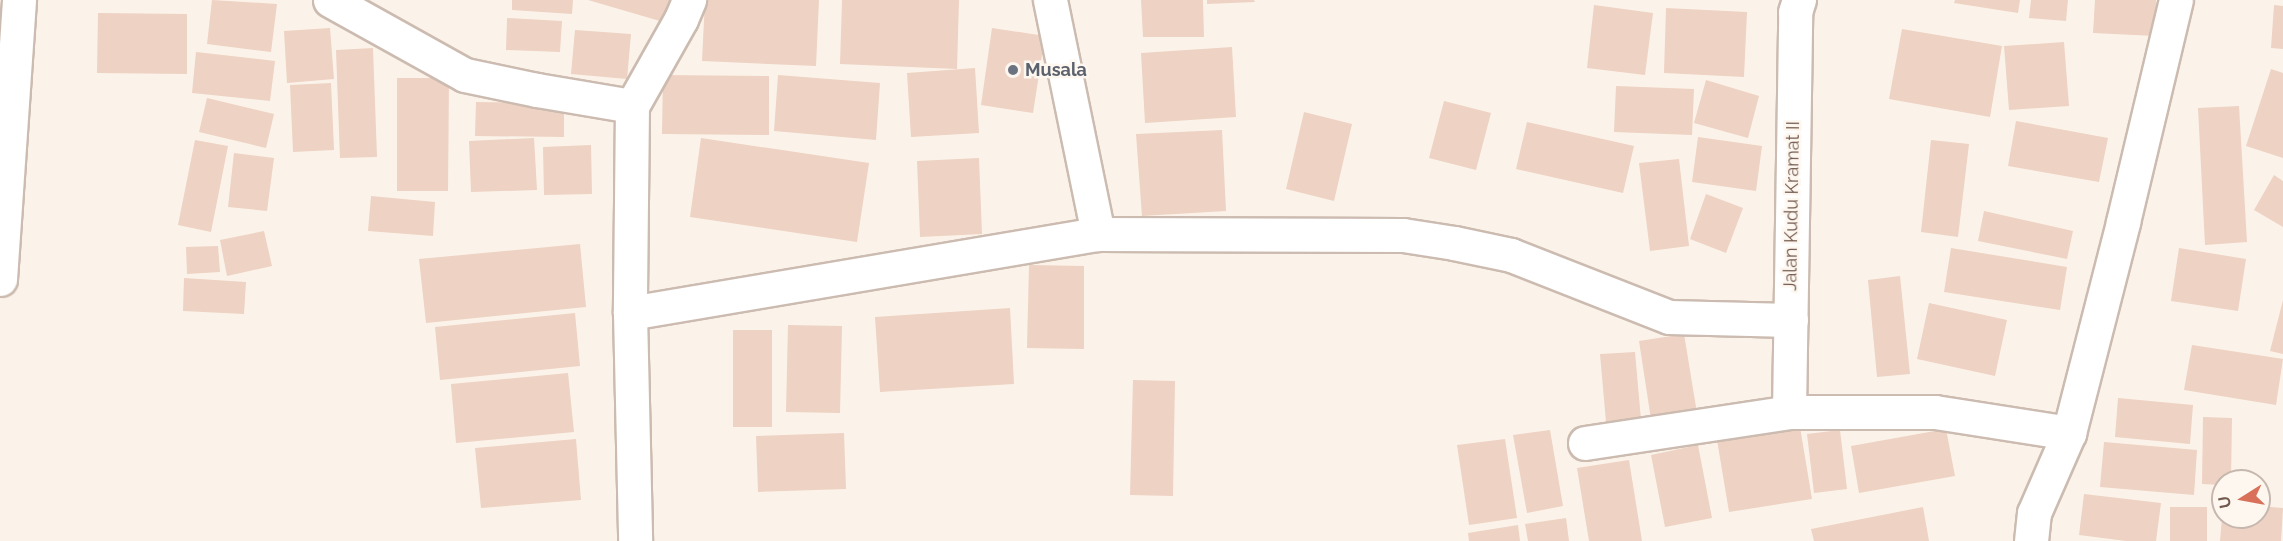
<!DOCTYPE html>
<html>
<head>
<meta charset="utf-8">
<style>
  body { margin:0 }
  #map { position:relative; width:2283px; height:541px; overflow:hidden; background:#fbf3e9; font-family:Raleway,sans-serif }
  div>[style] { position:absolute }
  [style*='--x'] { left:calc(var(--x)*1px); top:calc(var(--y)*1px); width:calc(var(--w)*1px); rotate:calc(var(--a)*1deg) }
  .building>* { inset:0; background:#eed2c3 }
  .roads { filter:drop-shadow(2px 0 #ccbbb0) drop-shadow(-2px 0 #ccbbb0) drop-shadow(0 2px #ccbbb0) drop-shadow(0 -2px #ccbbb0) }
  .minor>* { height:33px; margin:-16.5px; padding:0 16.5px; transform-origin:16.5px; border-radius:16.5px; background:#fff }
  .dots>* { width:16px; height:16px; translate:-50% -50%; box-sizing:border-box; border:3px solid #fdf7ef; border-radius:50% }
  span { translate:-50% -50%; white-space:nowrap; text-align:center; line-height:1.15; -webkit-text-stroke:5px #fdf7ef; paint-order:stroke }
  .worship-label { font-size:18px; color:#5b616d; font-weight:700 }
  .left { translate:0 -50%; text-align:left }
  .street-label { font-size:18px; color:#735a4f }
  .north { position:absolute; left:2211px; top:469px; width:60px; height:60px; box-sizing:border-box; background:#fdf7ef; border:2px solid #c6b8af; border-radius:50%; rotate:259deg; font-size:16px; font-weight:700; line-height:24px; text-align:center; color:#735a4f }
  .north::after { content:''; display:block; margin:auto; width:21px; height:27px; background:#d9705a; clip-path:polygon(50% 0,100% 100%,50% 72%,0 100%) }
</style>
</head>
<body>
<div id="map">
  <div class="building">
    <i style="clip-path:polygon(212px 0,277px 4px,271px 52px,207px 44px)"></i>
    <i style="clip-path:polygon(512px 0,573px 0,572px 14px,512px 10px)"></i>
    <i style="clip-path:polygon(588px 0,677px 0,670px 24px)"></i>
    <i style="clip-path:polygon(705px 0,819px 0,816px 66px,702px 61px)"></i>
    <i style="clip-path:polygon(842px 0,959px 0,957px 69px,840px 64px)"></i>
    <i style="clip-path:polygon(1141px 0,1203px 0,1204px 37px,1143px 37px)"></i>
    <i style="clip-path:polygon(1207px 0,1254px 0,1255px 2px,1207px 4px)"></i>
    <i style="clip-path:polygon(1955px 0,2020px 0,2018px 13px,1954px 3px)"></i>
    <i style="clip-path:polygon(2031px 0,2068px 0,2066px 21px,2029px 18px)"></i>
    <i style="clip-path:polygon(2095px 0,2156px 0,2155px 36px,2093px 33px)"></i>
    <i style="clip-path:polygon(1594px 5px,1653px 13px,1645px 75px,1587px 68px)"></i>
    <i style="clip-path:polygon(2274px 5px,2283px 6px,2283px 49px,2271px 48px)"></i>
    <i style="clip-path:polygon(1666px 8px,1747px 12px,1744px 77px,1664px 73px)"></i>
    <i style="clip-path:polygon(98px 13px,187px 14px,187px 74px,97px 73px)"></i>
    <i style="clip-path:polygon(507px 18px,562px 21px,560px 52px,506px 50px)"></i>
    <i style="clip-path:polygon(330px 28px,334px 79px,287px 83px,284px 31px)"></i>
    <i style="clip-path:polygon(992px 28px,1045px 36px,1033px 113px,981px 105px)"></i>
    <i style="clip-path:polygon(1902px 29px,2002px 46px,1990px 117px,1889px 99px)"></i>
    <i style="clip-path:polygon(575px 30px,631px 34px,627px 79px,571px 74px)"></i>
    <i style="clip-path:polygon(2064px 42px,2069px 106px,2009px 110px,2004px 46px)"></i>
    <i style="clip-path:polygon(1232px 47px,1236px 117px,1145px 123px,1141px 53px)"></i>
    <i style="clip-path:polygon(373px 48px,377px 157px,340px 158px,336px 50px)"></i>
    <i style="clip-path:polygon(196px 52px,275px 61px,270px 101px,192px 93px)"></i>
    <i style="clip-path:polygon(975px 68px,979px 133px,911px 137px,907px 73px)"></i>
    <i style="clip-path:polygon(2271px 69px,2283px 73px,2283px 158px,2246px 146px)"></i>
    <i style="clip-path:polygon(663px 75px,769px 76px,769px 135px,662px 134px)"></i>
    <i style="clip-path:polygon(778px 75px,880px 83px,876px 140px,774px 131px)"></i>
    <i style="clip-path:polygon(397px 78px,449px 78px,448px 191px,397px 191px)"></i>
    <i style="clip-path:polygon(1706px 80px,1759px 96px,1748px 138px,1694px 123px)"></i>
    <i style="clip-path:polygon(331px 83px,334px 150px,293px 152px,290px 85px)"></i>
    <i style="clip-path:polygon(1616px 86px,1694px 89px,1692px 135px,1614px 132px)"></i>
    <i style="clip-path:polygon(207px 98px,274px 114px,266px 148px,199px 132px)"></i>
    <i style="clip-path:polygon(1444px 101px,1491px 113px,1476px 170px,1429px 158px)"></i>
    <i style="clip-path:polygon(476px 102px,564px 103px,564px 137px,475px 136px)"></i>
    <i style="clip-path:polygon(2239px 106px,2247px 242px,2205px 245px,2198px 108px)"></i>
    <i style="clip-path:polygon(1304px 112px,1352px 124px,1334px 201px,1286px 189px)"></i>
    <i style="clip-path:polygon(2016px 121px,2108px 138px,2099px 182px,2008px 166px)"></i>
    <i style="clip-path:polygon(1527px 122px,1634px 146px,1623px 193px,1516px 169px)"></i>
    <i style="clip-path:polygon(1222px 130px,1226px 211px,1142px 216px,1136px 134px)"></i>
    <i style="clip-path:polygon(1698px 137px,1762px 146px,1756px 191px,1692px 182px)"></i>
    <i style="clip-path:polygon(534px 138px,537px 190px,471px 192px,469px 141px)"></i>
    <i style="clip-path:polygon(701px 138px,869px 163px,857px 242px,690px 217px)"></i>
    <i style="clip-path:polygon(195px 140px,228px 146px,211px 232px,178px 225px)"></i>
    <i style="clip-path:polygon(1931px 140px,1969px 144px,1958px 237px,1921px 232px)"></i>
    <i style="clip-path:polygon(591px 145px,592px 194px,544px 195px,543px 147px)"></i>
    <i style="clip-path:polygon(234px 153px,274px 158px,267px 211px,228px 207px)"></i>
    <i style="clip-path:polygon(979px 158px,982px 234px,920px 237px,917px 161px)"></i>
    <i style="clip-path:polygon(1679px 159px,1689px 246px,1650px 251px,1639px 163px)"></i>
    <i style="clip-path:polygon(2274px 175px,2283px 181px,2283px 227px,2254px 210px)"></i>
    <i style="clip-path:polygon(1706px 194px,1743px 208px,1726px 253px,1690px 239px)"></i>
    <i style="clip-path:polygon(371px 196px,435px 202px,433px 236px,368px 231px)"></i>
    <i style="clip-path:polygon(1984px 211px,2073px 231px,2067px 259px,1978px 241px)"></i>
    <i style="clip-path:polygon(264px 231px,272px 266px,227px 276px,220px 240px)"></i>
    <i style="clip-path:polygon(580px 244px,586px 307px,426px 323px,419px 259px)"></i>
    <i style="clip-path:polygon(218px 246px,220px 272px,187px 274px,186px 247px)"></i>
    <i style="clip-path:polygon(1951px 248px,2067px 267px,2060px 310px,1944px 292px)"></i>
    <i style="clip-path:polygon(2179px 248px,2246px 259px,2238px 311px,2171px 301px)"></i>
    <i style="clip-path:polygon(1029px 265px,1084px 266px,1084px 349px,1027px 348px)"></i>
    <i style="clip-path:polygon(1900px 276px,1910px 374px,1877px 377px,1868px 280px)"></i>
    <i style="clip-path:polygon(184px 278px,246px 282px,244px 314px,183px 311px)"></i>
    <i style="clip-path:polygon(2283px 300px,2283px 354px,2270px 351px)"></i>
    <i style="clip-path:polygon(1929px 303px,2007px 320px,1995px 376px,1917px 359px)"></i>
    <i style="clip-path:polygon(1010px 308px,1014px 384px,880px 392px,875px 317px)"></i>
    <i style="clip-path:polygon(575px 313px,580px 366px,440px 380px,435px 327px)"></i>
    <i style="clip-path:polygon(788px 325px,842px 326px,840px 413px,786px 412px)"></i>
    <i style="clip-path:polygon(733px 330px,772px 330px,772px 427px,733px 427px)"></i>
    <i style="clip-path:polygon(1684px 334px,1698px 419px,1652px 426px,1639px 341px)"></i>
    <i style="clip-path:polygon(2192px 345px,2283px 359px,2276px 405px,2184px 390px)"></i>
    <i style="clip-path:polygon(1635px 352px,1641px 420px,1606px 422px,1600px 354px)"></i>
    <i style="clip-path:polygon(568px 373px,574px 432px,456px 443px,451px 384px)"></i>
    <i style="clip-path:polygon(1133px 380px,1175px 381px,1173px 496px,1130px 495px)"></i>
    <i style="clip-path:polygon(2118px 398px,2193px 405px,2190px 444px,2115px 437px)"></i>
    <i style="clip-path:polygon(2203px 417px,2232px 418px,2231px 481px,2223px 481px,2223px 485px,2202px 484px)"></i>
    <i style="clip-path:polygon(1800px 427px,1812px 499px,1729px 512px,1717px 440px)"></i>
    <i style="clip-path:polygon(1946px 429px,1955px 476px,1859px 493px,1851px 446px)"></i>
    <i style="clip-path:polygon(1550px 430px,1563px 506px,1527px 513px,1513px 435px)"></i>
    <i style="clip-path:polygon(1840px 430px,1847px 489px,1814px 493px,1807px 434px)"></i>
    <i style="clip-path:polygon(844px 433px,846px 489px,758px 492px,756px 436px)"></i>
    <i style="clip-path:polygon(576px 439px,581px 500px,481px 508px,475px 448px)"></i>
    <i style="clip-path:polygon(1505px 439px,1517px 518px,1469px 525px,1457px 445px)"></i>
    <i style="clip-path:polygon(2104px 442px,2197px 450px,2194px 495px,2100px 487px)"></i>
    <i style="clip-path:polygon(1698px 445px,1712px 518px,1665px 527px,1651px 455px)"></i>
    <i style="clip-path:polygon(1629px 460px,1642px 541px,1589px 541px,1577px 468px)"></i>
    <i style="clip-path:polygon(2084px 494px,2161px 503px,2156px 541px,2126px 541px,2079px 535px)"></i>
    <i style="clip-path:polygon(2259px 506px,2283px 508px,2281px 541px,2220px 541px,2222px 517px,2259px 517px)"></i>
    <i style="clip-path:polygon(1923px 507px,1929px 541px,1814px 541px,1811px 529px)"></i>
    <i style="clip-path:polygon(2170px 507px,2207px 507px,2207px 541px,2170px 541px)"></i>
    <i style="clip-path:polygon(1566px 518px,1569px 541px,1528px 541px,1525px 524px)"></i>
    <i style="clip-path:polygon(1518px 525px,1520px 541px,1469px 541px,1468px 533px)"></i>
  </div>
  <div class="roads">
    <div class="minor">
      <i style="--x:330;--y:0;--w:154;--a:29.1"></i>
      <i style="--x:465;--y:75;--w:74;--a:11.8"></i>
      <i style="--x:537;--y:90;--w:96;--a:9.6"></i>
      <i style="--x:632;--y:106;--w:207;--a:90.6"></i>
      <i style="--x:630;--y:313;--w:228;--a:88.7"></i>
      <i style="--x:1050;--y:0;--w:239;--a:78.4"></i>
      <i style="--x:632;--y:106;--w:100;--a:-60.6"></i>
      <i style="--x:681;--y:19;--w:21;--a:-67"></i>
      <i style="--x:0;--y:279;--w:280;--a:-86.1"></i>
      <i style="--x:630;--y:313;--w:475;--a:-9.6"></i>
      <i style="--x:1098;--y:234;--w:305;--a:0.2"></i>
      <i style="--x:1403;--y:235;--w:52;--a:8.9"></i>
      <i style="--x:1454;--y:243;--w:58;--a:11.9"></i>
      <i style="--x:1511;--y:255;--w:170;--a:21.4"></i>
      <i style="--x:1669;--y:317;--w:122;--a:1.4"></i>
      <i style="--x:1789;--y:412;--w:400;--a:-89.1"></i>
      <i style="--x:1795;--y:12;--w:13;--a:-72"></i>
      <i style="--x:1585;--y:443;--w:206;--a:-8.6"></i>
      <i style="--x:1789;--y:412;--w:146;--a:0"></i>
      <i style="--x:1935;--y:412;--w:136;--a:8.9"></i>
      <i style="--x:2031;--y:541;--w:28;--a:-84"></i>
      <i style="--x:2034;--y:513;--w:87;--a:-66.4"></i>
      <i style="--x:2069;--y:433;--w:218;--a:-75.6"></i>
      <i style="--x:2123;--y:222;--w:228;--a:-76.6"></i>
    </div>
  </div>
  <div class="dots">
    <i style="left:1013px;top:70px;background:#6b7280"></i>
  </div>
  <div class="worship-label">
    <span class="left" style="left:1025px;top:70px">Musala</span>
  </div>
  <div class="street-label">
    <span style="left:1792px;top:206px;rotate:-89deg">Jalan Kudu Kramat II</span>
  </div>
  <div class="north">U</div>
</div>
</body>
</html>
